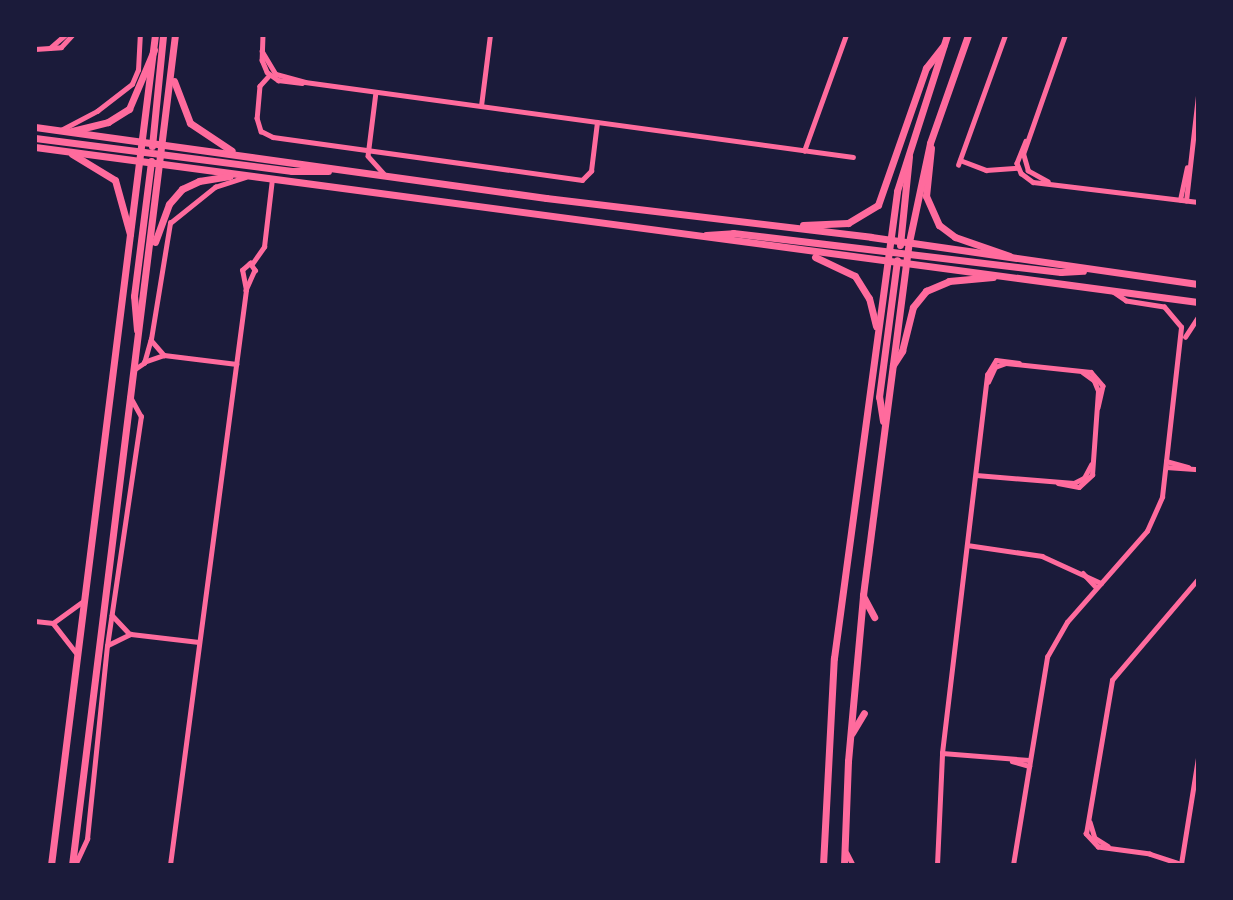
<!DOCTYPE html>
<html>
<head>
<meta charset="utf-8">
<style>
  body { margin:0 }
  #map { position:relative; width:1233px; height:900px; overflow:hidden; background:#1b1b3a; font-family:Ubuntu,sans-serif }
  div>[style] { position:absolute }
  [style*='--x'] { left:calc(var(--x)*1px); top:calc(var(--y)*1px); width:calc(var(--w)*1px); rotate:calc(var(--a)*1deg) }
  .minor>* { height:4.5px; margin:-2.25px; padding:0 2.25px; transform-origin:2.25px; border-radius:2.25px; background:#ff6b9d }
  .primary>* { height:7px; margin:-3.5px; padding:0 3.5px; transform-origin:3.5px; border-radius:3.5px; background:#ff6b9d }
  span { translate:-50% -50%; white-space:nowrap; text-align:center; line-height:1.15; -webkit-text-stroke:6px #1b1b3a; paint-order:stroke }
  .frame { position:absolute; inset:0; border:37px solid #1b1b3a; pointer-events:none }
</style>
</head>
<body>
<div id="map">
  <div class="minor">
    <i style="--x:263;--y:35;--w:25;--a:92"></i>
    <i style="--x:262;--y:60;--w:13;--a:67"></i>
    <i style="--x:267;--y:72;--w:14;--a:36"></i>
    <i style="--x:278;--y:80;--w:24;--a:7"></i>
    <i style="--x:50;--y:48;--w:20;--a:-41"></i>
    <i style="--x:35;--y:49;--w:26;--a:-4"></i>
    <i style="--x:61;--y:47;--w:16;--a:-47"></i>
    <i style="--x:262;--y:51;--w:27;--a:59"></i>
    <i style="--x:276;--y:74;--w:30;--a:15"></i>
    <i style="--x:305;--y:82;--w:553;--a:7.79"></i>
    <i style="--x:270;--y:75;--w:15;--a:132"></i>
    <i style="--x:260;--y:86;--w:32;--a:95"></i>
    <i style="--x:257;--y:118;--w:14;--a:73"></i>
    <i style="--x:261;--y:131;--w:13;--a:27"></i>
    <i style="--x:273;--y:137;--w:312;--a:7.9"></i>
    <i style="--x:582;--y:180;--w:13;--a:-45"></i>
    <i style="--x:591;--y:171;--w:49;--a:-83"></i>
    <i style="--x:376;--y:92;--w:64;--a:97.1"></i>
    <i style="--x:368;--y:156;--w:25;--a:48"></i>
    <i style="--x:481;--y:106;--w:72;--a:-82.8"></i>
    <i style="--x:61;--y:130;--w:41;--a:-27.8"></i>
    <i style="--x:97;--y:111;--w:44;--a:-37.6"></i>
    <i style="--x:132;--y:84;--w:15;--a:-67"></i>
    <i style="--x:138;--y:70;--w:35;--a:-87"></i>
    <i style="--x:1026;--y:141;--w:24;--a:112"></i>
    <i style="--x:1017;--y:163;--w:11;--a:68"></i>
    <i style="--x:1021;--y:173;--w:15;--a:37"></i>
    <i style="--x:1033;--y:182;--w:166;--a:6.9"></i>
    <i style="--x:804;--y:151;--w:123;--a:-70.1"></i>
    <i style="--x:960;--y:160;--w:28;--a:21"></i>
    <i style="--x:986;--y:170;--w:32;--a:-4"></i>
    <i style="--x:958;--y:165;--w:138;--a:-70.1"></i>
    <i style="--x:1048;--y:182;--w:23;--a:-151"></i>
    <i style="--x:1028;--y:171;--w:18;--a:-106"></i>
    <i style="--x:1023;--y:154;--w:126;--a:-70.6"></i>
    <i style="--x:1180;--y:200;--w:33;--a:-78"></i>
    <i style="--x:1186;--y:201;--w:107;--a:-83.5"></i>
    <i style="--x:250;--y:263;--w:9;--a:54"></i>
    <i style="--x:255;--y:270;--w:22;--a:114"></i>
    <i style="--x:246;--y:290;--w:20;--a:-101"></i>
    <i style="--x:242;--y:270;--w:11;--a:-41"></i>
    <i style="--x:252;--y:264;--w:21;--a:-55"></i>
    <i style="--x:264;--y:247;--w:68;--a:-83.3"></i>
    <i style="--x:1185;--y:337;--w:24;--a:-57"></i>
    <i style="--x:151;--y:340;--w:20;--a:49"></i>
    <i style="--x:144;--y:362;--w:21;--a:-19"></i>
    <i style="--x:164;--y:355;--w:73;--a:7.1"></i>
    <i style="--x:135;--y:369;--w:11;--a:-34"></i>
    <i style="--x:144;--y:363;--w:25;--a:-74"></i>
    <i style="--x:151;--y:339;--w:118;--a:-80.7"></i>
    <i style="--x:170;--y:223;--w:58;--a:-38.7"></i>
    <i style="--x:215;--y:187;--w:32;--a:-18"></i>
    <i style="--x:988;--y:382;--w:17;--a:-65"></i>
    <i style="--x:995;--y:367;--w:12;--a:-20"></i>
    <i style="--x:1006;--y:363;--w:85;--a:6"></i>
    <i style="--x:1091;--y:372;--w:18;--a:49"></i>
    <i style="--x:1103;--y:386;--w:22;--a:103"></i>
    <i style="--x:1166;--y:461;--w:23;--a:15"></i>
    <i style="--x:1166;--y:467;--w:32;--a:4"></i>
    <i style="--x:976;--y:475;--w:98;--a:4.7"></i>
    <i style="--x:1074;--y:483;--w:11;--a:-27"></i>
    <i style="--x:1084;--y:478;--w:15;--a:-62"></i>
    <i style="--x:1058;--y:483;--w:21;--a:11"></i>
    <i style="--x:1079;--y:487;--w:18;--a:-43"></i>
    <i style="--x:1092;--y:475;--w:84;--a:-85.9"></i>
    <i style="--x:1098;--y:391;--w:11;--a:-112"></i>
    <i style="--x:1094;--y:381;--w:14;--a:-144"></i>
    <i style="--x:967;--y:545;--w:76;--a:8.3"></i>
    <i style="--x:1042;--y:556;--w:65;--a:24.6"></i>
    <i style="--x:1083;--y:573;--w:19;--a:47"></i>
    <i style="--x:112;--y:615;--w:26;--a:47"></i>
    <i style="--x:35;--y:621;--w:18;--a:6"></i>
    <i style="--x:53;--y:623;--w:37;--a:52"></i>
    <i style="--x:53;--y:623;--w:37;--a:-36"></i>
    <i style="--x:108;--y:645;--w:25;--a:-26"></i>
    <i style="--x:131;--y:634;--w:68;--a:6.7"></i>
    <i style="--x:942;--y:753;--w:87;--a:4.6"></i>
    <i style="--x:1012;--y:761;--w:18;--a:16"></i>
    <i style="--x:1090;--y:822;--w:17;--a:73"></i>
    <i style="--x:1095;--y:838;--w:15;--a:32"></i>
    <i style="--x:847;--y:853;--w:13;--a:63"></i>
    <i style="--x:1181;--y:864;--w:107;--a:-80.9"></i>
    <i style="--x:75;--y:865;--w:29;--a:-65"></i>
    <i style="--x:87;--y:839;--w:194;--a:-84.1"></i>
    <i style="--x:107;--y:646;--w:232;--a:-81.6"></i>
    <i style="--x:141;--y:417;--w:23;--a:-119"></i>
    <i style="--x:170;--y:865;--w:580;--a:-82.47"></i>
    <i style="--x:937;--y:865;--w:112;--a:-87.4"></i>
    <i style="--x:942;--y:753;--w:381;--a:-83.2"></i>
    <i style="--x:987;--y:375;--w:17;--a:-59"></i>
    <i style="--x:996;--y:360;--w:23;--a:7"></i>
    <i style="--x:1013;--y:865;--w:211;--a:-80.7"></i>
    <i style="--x:1047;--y:657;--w:40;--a:-60.3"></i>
    <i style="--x:1067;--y:622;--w:121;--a:-48.7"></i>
    <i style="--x:1147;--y:531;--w:37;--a:-66"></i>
    <i style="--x:1162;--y:497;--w:171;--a:-83.6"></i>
    <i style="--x:1181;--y:327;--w:26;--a:-130"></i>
    <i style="--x:1164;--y:307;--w:38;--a:-171"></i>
    <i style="--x:1126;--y:301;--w:16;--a:-145"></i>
    <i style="--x:1183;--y:865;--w:35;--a:-162"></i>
    <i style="--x:1150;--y:854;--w:52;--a:-172.3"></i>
    <i style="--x:1098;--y:847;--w:18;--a:-133"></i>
    <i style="--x:1086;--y:834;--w:156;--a:-80.4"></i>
    <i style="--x:1112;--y:680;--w:133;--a:-49.6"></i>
  </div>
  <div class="primary">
    <i style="--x:174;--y:81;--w:45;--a:69.1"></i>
    <i style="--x:190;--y:123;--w:50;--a:33.7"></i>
    <i style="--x:35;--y:127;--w:516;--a:7.91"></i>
    <i style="--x:546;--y:198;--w:327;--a:6.8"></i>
    <i style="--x:871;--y:237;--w:330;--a:8.2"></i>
    <i style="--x:72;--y:131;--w:37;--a:-14"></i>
    <i style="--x:108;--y:122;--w:25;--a:-32"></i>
    <i style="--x:129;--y:109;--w:64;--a:-67"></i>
    <i style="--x:35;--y:138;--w:259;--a:7.3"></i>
    <i style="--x:292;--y:171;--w:36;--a:0"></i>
    <i style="--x:152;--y:146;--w:112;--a:-84.3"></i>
    <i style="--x:35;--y:147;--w:1173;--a:7.59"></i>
    <i style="--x:931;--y:148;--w:48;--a:95.9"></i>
    <i style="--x:926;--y:196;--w:32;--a:66"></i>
    <i style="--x:939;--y:225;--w:20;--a:37"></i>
    <i style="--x:955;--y:237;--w:58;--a:19.1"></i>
    <i style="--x:72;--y:154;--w:50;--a:31.2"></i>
    <i style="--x:115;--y:180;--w:56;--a:74.5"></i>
    <i style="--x:803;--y:225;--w:45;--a:-2.5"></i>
    <i style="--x:848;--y:223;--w:35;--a:-31"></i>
    <i style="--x:878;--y:205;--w:145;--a:-70.7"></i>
    <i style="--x:926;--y:68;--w:28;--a:-52"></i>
    <i style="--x:706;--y:235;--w:27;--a:-4"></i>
    <i style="--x:733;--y:233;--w:330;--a:6.8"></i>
    <i style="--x:1061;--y:272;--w:22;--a:-3"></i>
    <i style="--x:155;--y:242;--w:40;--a:-69.8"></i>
    <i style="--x:169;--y:204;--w:20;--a:-49"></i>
    <i style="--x:182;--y:189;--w:19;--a:-25"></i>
    <i style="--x:199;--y:181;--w:31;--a:-9"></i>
    <i style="--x:900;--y:245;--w:89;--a:-84.2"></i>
    <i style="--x:815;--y:257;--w:44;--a:25.4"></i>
    <i style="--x:855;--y:276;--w:26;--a:58"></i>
    <i style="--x:869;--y:298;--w:29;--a:76"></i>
    <i style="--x:137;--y:330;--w:34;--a:-95"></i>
    <i style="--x:134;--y:296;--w:136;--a:-82.8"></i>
    <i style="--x:893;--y:365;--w:17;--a:-57"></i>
    <i style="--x:902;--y:351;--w:45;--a:-76"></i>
    <i style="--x:913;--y:307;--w:21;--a:-51"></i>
    <i style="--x:926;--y:291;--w:25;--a:-23"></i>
    <i style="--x:949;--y:281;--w:44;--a:-5.2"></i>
    <i style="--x:883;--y:421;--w:24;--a:-99"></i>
    <i style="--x:879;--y:397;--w:138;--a:-82.5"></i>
    <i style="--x:863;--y:596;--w:24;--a:62"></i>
    <i style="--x:852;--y:733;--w:23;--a:-59"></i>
    <i style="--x:51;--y:865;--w:836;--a:-82.86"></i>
    <i style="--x:72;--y:865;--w:836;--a:-82.93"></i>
    <i style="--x:823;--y:865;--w:207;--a:-87"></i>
    <i style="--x:834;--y:658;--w:471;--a:-82.3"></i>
    <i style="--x:897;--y:191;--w:164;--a:-72.2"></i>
    <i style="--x:844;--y:865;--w:104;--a:-87.8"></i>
    <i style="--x:848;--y:761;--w:167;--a:-84.8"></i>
    <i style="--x:863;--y:595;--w:356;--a:-82.6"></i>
    <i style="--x:909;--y:242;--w:101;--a:-78"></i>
    <i style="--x:930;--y:143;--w:114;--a:-70.6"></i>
  </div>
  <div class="frame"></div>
</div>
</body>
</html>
